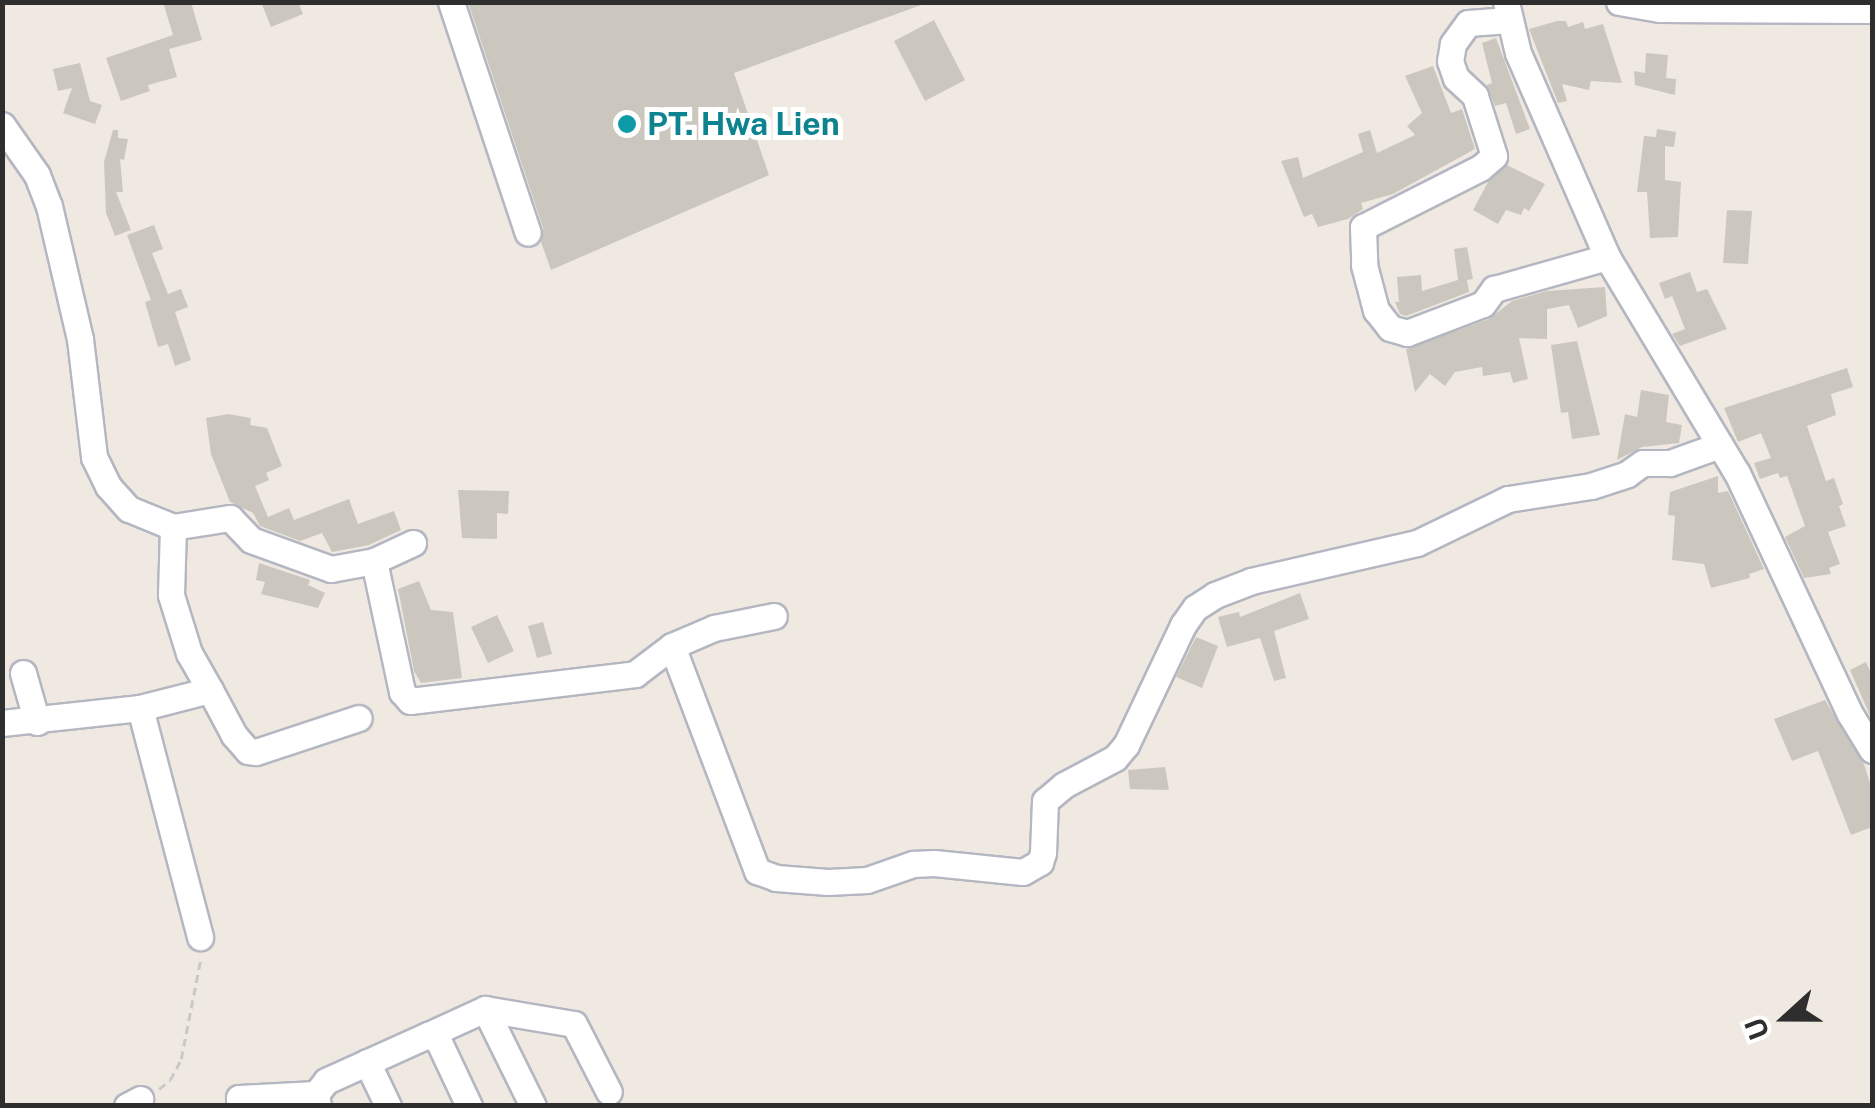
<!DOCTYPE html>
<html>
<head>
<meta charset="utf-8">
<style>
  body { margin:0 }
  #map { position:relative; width:1875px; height:1108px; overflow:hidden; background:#efe9e1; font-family:"Public Sans",sans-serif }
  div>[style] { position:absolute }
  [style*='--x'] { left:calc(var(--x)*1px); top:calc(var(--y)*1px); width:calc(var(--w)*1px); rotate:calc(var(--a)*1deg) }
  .building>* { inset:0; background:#cbc7bf }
  .path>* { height:2.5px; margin-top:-1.25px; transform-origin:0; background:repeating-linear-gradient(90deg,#c9c9c9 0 8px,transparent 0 13px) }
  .roads { filter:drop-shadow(2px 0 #b4b7c1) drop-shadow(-2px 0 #b4b7c1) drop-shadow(0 2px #b4b7c1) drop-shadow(0 -2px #b4b7c1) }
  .minor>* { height:25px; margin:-12.5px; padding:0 12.5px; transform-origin:12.5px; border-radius:12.5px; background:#fff }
  .dots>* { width:28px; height:28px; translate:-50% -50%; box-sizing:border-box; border:5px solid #fff; border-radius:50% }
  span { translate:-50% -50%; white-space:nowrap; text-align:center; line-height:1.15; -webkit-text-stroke:10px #fff; paint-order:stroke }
  .culture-label { font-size:32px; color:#0d838f; font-weight:700 }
  .left { translate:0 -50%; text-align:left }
  .frame { position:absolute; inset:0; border:5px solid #2e2e2e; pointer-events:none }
  .north { position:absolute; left:1735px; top:968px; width:100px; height:100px; -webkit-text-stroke:8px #fff; paint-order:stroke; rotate:249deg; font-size:28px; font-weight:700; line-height:40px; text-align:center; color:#2e2e2e }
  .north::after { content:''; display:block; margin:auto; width:35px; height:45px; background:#2e2e2e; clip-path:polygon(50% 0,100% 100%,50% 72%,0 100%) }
</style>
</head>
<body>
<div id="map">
  <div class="building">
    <i style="clip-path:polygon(163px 2px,191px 2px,202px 40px,169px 49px,177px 77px,148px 85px,150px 91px,121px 101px,106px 58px,173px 35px)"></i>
    <i style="clip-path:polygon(261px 2px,298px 2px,303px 14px,271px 27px)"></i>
    <i style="clip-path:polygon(468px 2px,924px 2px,924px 4px,734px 73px,769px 175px,551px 270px,541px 242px,543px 228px)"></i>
    <i style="clip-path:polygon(934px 20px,965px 80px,925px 101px,894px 41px)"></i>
    <i style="clip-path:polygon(1557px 21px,1566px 21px,1568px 27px,1583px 22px,1585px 29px,1603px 24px,1622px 83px,1591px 81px,1589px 90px,1562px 84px,1567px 101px,1558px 103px,1529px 29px)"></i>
    <i style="clip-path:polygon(1496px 38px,1530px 129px,1516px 134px,1506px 103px,1495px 106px,1487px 85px,1492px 83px,1482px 43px)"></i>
    <i style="clip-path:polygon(1646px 53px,1668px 55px,1666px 78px,1676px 79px,1675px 95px,1635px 85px,1634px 71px,1645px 73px)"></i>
    <i style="clip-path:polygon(80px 63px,90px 101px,102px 105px,95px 124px,63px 113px,72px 88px,58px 91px,53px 69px)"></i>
    <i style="clip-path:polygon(1433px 66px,1451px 113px,1462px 109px,1475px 149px,1393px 194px,1361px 203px,1363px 209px,1348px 219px,1318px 227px,1312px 214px,1304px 217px,1281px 161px,1298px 157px,1303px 178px,1363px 152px,1358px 134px,1370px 130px,1377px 153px,1415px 135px,1407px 126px,1422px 113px,1405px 76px)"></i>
    <i style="clip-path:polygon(1657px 129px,1676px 132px,1674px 147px,1665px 146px,1665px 180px,1681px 182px,1678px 237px,1650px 238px,1647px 192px,1637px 192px,1644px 136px,1656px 137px)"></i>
    <i style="clip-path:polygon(113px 130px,118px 130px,118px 138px,128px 139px,124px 160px,120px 159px,123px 192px,116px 192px,131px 230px,115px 236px,106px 213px,104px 162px)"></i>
    <i style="clip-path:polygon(1507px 165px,1545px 184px,1529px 211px,1524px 208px,1521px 215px,1506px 210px,1498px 224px,1473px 210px,1488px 182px)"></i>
    <i style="clip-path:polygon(1727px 210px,1752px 211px,1748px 264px,1723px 263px)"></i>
    <i style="clip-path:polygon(154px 225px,163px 249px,152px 253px,168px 294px,181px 289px,188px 307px,175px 312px,191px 360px,175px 366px,168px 344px,158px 347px,145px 302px,151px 300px,127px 235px)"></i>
    <i style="clip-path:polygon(1467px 247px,1473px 279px,1467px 280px,1469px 292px,1406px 316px,1400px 314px,1395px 302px,1399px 302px,1397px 277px,1421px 275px,1422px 291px,1458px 280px,1454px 249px)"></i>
    <i style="clip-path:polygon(1690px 272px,1697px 292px,1707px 289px,1727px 329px,1680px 346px,1672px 334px,1685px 329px,1672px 296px,1665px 299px,1659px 283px)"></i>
    <i style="clip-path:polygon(1605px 287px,1607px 316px,1578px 328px,1569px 305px,1547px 309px,1547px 339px,1519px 338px,1528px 379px,1513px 383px,1510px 372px,1483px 376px,1482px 367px,1455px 372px,1445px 386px,1430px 374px,1415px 392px,1406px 349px,1489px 319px,1512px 301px,1547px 291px)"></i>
    <i style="clip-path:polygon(1577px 341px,1600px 435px,1572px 439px,1568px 412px,1561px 413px,1551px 345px)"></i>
    <i style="clip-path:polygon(1847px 368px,1853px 387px,1831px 394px,1836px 415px,1807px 426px,1826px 481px,1834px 478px,1843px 504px,1839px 506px,1846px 526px,1828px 532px,1840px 564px,1829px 568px,1831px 574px,1804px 578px,1785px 537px,1805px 526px,1787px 476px,1780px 478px,1778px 473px,1760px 479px,1754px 463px,1771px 458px,1761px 433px,1738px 442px,1724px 408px)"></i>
    <i style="clip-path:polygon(1641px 390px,1669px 395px,1666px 422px,1682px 425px,1679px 443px,1642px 447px,1617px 460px,1625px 414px,1637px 417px)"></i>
    <i style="clip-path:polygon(228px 414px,251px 418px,250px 425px,267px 428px,282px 466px,266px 473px,269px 480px,255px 486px,268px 517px,289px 508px,294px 520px,349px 499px,358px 524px,394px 511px,401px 530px,369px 545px,332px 552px,322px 533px,300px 541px,260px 526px,253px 513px,230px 502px,211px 454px,206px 418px)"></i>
    <i style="clip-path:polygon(1718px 476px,1718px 493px,1728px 491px,1764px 569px,1749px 574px,1750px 578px,1711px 588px,1704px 564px,1672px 560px,1675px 516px,1668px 515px,1670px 492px)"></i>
    <i style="clip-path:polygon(458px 490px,509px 491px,508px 514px,497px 513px,497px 539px,462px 538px)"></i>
    <i style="clip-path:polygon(259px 563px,310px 580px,308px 585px,325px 593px,318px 608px,261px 594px,265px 582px,256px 580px)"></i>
    <i style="clip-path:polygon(419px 581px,431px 610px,453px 612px,462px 678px,421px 683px,414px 671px,398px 589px)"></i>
    <i style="clip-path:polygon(1300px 593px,1309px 619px,1274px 631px,1286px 678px,1274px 681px,1260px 638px,1227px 647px,1218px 617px,1239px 612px,1240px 617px)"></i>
    <i style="clip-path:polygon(497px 615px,514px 651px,488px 663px,471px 627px)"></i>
    <i style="clip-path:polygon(543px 622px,552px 654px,537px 658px,528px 626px)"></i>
    <i style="clip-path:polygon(1196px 637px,1218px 646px,1202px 688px,1176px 677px)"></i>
    <i style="clip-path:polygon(1866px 662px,1872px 675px,1872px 720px,1850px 670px)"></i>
    <i style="clip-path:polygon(1825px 700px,1864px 764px,1872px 789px,1872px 827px,1851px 835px,1818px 751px,1792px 761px,1774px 719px)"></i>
    <i style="clip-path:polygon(1165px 767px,1169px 790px,1130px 789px,1128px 770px)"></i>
  </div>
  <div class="path">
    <i style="--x:159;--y:1089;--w:14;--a:-39"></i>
    <i style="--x:170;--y:1080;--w:24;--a:-62"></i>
    <i style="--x:181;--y:1059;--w:104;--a:-78.9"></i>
  </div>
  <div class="roads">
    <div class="minor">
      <i style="--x:451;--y:2;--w:243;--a:71.6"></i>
      <i style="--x:1506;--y:2;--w:52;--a:76.8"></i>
      <i style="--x:1518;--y:53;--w:223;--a:66.4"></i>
      <i style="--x:1607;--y:257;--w:252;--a:59"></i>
      <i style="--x:1737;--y:473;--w:266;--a:64.9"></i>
      <i style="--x:1850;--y:714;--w:42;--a:58.6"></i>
      <i style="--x:1619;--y:2;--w:42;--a:9.7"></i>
      <i style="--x:1660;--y:9;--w:212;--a:0.3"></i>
      <i style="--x:1509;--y:20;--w:41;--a:175.8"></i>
      <i style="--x:1468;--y:23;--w:26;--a:126"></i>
      <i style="--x:1453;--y:44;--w:17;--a:100"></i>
      <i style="--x:1450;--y:61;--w:18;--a:71"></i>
      <i style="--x:1456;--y:78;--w:26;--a:43"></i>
      <i style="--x:1475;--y:96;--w:63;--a:72.4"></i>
      <i style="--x:1494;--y:156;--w:18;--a:139"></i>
      <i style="--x:1480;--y:168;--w:131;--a:153.2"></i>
      <i style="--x:1363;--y:227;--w:38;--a:88"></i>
      <i style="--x:1364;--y:265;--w:47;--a:75.1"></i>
      <i style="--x:1376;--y:310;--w:23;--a:52"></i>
      <i style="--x:1390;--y:328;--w:18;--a:16"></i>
      <i style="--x:1407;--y:333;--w:81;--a:-20.9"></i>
      <i style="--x:1483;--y:304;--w:19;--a:-54"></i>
      <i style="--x:1494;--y:289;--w:117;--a:-15.8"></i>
      <i style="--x:2;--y:125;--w:61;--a:55"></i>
      <i style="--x:37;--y:175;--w:33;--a:69"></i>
      <i style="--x:49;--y:206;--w:137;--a:76.9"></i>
      <i style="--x:80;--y:339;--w:119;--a:83.2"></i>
      <i style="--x:94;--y:457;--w:32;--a:64"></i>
      <i style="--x:108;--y:486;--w:31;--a:48"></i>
      <i style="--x:129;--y:509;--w:48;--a:22.2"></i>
      <i style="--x:173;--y:527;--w:68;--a:91.7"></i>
      <i style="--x:171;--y:595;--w:61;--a:72.8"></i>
      <i style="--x:189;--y:653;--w:43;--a:60.4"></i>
      <i style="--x:210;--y:690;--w:72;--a:165.6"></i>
      <i style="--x:140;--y:708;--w:139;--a:173.8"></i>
      <i style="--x:173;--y:527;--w:58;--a:-9"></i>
      <i style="--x:230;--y:518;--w:30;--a:46"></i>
      <i style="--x:251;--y:540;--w:85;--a:19.9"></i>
      <i style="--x:331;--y:569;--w:44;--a:-10.5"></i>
      <i style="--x:374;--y:561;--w:43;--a:-24.8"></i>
      <i style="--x:374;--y:561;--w:134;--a:77.9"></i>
      <i style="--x:402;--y:692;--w:12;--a:48"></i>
      <i style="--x:410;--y:701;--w:227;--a:-6.8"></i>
      <i style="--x:635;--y:674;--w:46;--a:-37.1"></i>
      <i style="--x:672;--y:646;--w:46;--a:-23.2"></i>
      <i style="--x:714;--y:628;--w:61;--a:-11.3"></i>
      <i style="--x:672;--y:646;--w:241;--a:69.3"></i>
      <i style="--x:757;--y:871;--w:20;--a:20"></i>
      <i style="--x:776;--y:878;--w:52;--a:4.4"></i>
      <i style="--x:828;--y:882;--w:39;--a:-3"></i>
      <i style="--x:867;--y:880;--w:49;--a:-19.2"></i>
      <i style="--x:913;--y:864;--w:21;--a:-3"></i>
      <i style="--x:934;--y:863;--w:89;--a:5.8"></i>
      <i style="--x:1023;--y:872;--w:20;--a:-30"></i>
      <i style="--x:1040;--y:862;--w:9;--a:-72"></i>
      <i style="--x:1043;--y:853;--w:52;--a:-87.8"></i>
      <i style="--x:1045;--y:801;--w:25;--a:-40"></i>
      <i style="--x:1064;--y:785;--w:58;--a:-27.9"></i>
      <i style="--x:1115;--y:758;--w:17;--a:-50"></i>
      <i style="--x:1126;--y:745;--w:133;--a:-64.6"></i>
      <i style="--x:1183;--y:625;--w:21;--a:-55"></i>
      <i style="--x:1195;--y:608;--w:24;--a:-33"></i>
      <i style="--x:1215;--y:595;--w:39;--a:-21"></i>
      <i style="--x:1251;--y:581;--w:170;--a:-12.9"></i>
      <i style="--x:1417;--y:543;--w:101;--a:-25.8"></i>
      <i style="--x:1508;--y:499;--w:84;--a:-8.9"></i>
      <i style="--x:1591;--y:486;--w:38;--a:-18"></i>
      <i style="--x:1627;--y:474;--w:19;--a:-35"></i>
      <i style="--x:1643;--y:463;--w:27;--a:0"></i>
      <i style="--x:1670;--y:463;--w:53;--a:-19.8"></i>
      <i style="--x:23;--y:673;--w:51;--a:74.1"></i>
      <i style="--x:210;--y:690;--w:51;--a:61.9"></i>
      <i style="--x:234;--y:735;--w:21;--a:49"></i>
      <i style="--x:248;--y:751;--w:8;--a:7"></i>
      <i style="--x:256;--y:752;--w:108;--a:-18.3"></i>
      <i style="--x:140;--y:708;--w:237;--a:75.3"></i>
      <i style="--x:485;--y:1009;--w:90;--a:9.6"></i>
      <i style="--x:574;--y:1024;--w:76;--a:62.8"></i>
      <i style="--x:428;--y:1035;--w:63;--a:-24.5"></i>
      <i style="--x:485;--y:1009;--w:108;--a:63.7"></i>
      <i style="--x:367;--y:1062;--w:49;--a:64.5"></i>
      <i style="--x:127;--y:1106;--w:15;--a:-28"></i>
      <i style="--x:243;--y:1106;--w:9;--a:-117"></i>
      <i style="--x:239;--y:1098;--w:77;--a:-3"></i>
      <i style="--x:318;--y:1106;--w:12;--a:-99"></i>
      <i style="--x:316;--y:1094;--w:16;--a:-52"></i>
      <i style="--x:326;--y:1081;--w:112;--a:-24.3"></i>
      <i style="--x:428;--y:1035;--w:11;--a:27"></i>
      <i style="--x:438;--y:1040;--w:73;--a:64.8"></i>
    </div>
  </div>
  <div class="dots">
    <i style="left:627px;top:124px;background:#0f9aa8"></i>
  </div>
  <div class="culture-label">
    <span class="left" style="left:647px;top:124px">PT. Hwa Lien</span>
  </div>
  <div class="frame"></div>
  <div class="north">U</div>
</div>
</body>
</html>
